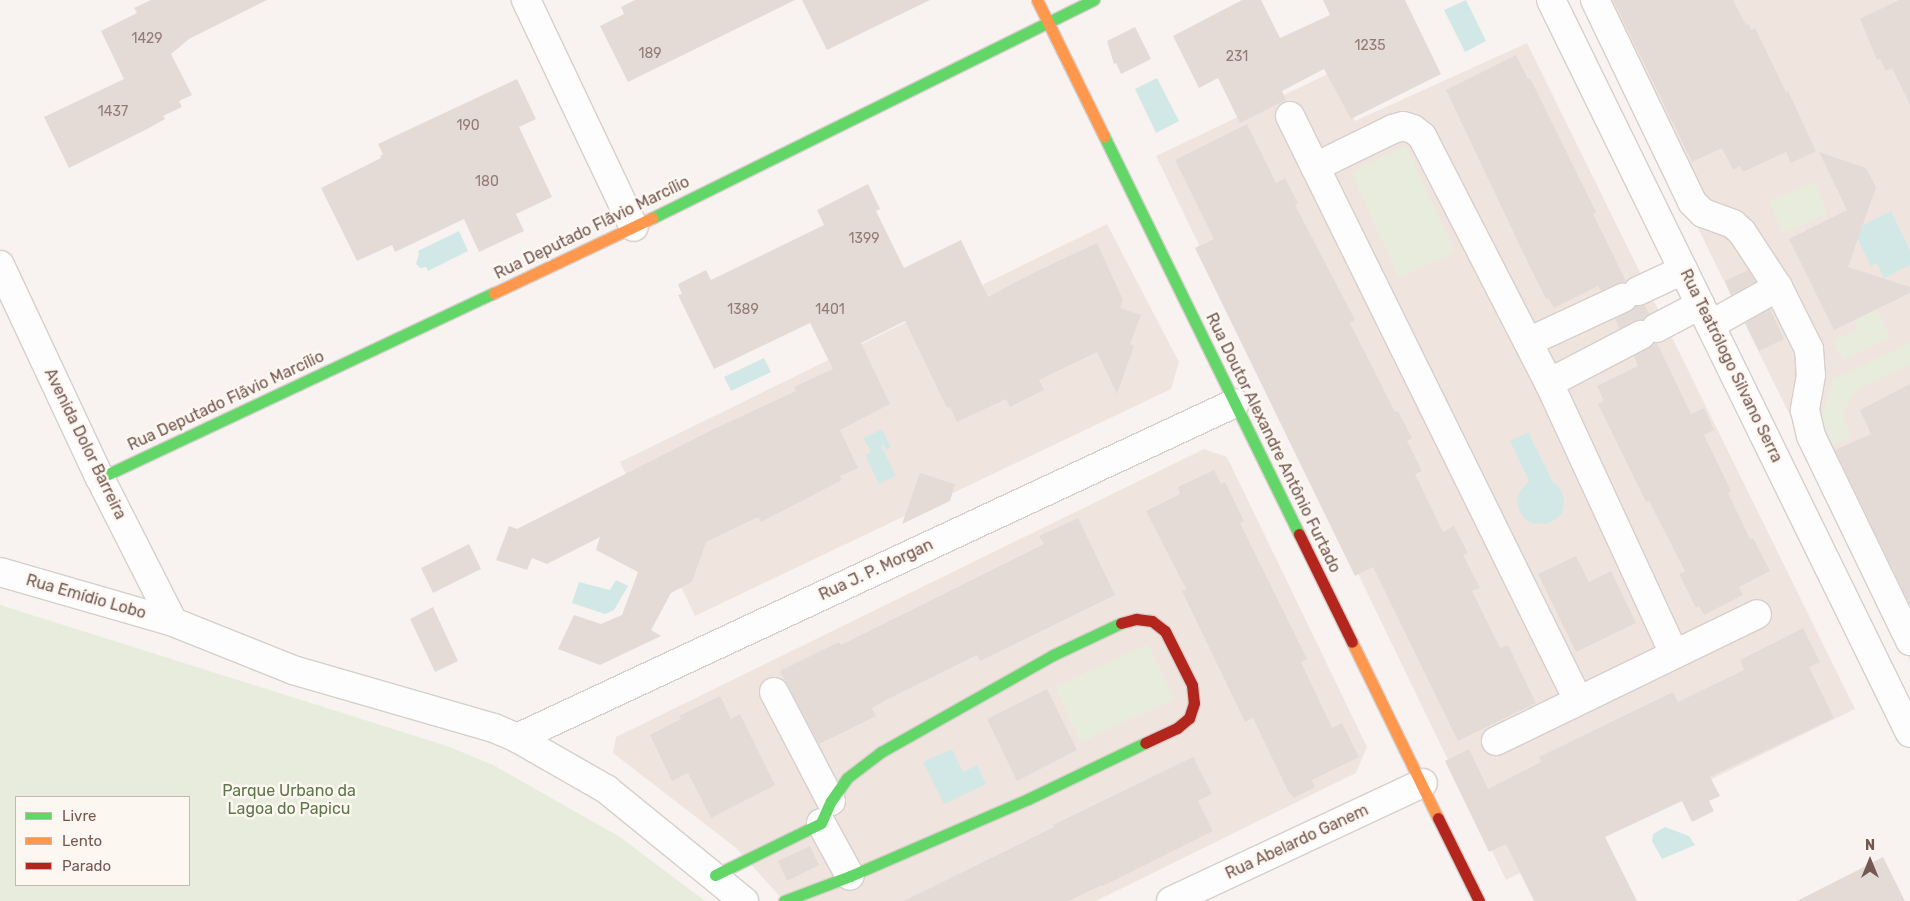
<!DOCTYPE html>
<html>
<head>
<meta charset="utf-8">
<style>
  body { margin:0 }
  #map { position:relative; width:1910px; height:901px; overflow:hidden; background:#f8f3f0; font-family:Rubik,sans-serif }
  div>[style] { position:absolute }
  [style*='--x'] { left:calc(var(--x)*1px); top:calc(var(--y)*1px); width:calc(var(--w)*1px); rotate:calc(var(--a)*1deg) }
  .residential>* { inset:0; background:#f0e5de }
  .green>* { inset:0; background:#e8ecdc }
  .water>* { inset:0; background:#d2e8e6 }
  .building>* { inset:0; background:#e4dbd7 }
  .roads { filter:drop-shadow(1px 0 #d6cfcc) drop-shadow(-1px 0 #d6cfcc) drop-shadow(0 1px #d6cfcc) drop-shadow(0 -1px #d6cfcc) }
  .street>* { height:28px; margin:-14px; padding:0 14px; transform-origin:14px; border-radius:14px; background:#fefdfd }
  .fast>* { height:11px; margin:-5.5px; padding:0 5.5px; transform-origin:5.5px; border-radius:5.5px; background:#63d668 }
  .slow>* { height:11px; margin:-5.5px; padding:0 5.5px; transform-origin:5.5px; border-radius:5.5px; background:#ff974d }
  .jam>* { height:11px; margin:-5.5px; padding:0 5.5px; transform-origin:5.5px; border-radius:5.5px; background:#b3261e }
  span { translate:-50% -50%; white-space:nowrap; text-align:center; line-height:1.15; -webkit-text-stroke:5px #fdf7f2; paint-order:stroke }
  .number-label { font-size:14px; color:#927b75 }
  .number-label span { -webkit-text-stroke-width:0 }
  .street-label { font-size:16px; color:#745851 }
  .park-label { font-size:16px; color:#5e784b }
  .legend { position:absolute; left:15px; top:796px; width:175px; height:90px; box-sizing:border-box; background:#fdf7f2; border:1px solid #c6b7b2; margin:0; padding:6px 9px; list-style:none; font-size:15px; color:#745851 }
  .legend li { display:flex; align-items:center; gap:10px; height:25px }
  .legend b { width:25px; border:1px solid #c6b7b2 }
  .north { position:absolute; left:1845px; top:836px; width:50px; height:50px; -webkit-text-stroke:4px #fdf7f2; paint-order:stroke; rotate:0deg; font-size:14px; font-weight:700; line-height:20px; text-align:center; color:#745851 }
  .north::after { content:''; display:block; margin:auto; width:18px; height:22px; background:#745851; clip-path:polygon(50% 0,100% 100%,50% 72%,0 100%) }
</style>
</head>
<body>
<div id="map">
  <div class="residential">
    <i style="clip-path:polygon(1586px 0,1910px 0,1910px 660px)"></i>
    <i style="clip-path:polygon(1527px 43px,1855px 709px,1506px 880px,1156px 156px,1330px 73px,1355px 121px)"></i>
    <i style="clip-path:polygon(1107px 224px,1179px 362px,1171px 389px,695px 616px,620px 462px)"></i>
    <i style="clip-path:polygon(1204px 449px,1227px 457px,1367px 747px,1356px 773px,1096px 901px,784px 901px,736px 848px,613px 753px,616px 737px)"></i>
  </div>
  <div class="green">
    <i style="clip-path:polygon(1406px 146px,1455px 252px,1399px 277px,1351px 172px)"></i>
    <i style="clip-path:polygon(1814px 182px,1828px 213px,1783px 233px,1769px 202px)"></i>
    <i style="clip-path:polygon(1873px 303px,1890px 337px,1843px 360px,1833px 341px,1859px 329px,1851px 314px)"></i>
    <i style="clip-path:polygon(1910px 343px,1910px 364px,1858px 389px,1842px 413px,1852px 437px,1833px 445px,1821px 417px,1833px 379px)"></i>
    <i style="clip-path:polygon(evenodd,0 605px,447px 746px,493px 765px,620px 837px,705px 901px,0 901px,0 605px,16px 797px,189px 797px,189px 885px,16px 885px,16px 797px)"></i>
    <i style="clip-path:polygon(1148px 644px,1174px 699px,1081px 742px,1055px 687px)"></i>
  </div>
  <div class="water">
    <i style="clip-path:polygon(1466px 0,1486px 41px,1465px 52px,1444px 10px)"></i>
    <i style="clip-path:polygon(1157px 78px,1179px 121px,1156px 133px,1135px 89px)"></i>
    <i style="clip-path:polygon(1891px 211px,1910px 250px,1910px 265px,1884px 278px,1877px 263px,1871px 266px,1853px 230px)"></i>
    <i style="clip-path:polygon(459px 231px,468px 251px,428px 271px,426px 267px,420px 268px,416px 264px,419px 254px,418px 251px)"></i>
    <i style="clip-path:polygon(764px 358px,771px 372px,731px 391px,724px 377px)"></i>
    <i style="clip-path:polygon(882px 429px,891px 447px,886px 450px,884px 445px,881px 446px,896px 476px,879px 484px,865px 455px,871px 452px,863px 438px)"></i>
    <i style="clip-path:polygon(1528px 432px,1553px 482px,1559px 487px,1563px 495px,1564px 503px,1562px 513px,1556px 519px,1547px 524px,1531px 523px,1524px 518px,1519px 510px,1517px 499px,1521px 490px,1529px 481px,1510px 441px)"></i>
    <i style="clip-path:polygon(616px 580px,628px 586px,614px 610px,605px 614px,572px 603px,579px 582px,610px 590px)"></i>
    <i style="clip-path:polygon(952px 749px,963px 772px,977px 765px,986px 784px,944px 804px,923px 762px)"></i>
    <i style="clip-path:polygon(1665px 827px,1689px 836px,1695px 845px,1662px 859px,1652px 841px,1653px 834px)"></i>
  </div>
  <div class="building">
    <i style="clip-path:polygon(151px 0,267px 0,189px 39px,171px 54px,192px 95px,179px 101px,182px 107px,163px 116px,165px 119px,149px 128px,69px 168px,44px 117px,124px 79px,101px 31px,137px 13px,134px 8px)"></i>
    <i style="clip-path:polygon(635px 0,795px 0,628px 82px,600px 26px,624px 14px,621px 7px)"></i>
    <i style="clip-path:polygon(802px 0,930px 0,827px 50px)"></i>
    <i style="clip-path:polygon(1242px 0,1261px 0,1280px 38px,1330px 15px,1323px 0,1405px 0,1441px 74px,1351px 119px,1324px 69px,1282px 91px,1286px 100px,1240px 123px,1218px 78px,1199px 88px,1173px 36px)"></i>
    <i style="clip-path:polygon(1613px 0,1733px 0,1746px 25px,1749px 24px,1751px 30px,1755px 28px,1786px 92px,1788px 91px,1816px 151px,1791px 163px,1786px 152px,1743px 172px,1740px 166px,1733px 170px,1722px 148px,1692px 162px)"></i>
    <i style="clip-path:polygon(1899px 0,1910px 0,1910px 105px,1892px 68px,1886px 71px,1880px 59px,1877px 60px,1860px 19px)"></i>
    <i style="clip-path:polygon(1135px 27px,1151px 59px,1121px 74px,1116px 63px,1114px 64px,1107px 41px)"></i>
    <i style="clip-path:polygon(1516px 55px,1528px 79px,1530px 78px,1596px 212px,1593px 214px,1626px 281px,1601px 291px,1598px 286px,1554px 308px,1548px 298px,1546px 299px,1530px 267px,1446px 90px)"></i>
    <i style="clip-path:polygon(517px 79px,536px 119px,519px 127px,552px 197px,516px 214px,524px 231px,479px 252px,464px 219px,395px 252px,392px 245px,357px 261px,321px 188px,381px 158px,380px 156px,383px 154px,378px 144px)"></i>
    <i style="clip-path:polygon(1247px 124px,1276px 183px,1285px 178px,1298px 203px,1295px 205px,1355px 320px,1350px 323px,1395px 412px,1398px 411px,1412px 438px,1407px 441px,1422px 471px,1415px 474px,1443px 532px,1454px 526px,1468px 553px,1463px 555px,1480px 588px,1472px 591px,1500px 648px,1508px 645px,1536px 703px,1458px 741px,1373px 567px,1355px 576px,1195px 248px,1214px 239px,1175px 160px)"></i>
    <i style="clip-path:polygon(1819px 152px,1866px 168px,1876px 187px,1848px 267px,1910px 287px,1910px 293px,1834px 330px,1789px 239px,1847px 210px)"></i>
    <i style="clip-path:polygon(868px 184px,880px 209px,876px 211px,904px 268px,961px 240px,988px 297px,1035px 272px,1097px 243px,1123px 300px,1120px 308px,1141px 315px,1130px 344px,1134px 346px,1117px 394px,1097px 352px,1039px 380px,1044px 390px,1010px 407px,1006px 399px,957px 422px,950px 407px,947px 408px,905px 321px,861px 343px,890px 404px,840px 430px,858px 468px,840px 476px,842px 480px,761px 522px,758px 517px,706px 542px,692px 582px,671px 593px,651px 630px,661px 636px,600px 665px,558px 649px,574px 615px,601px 624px,622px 615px,638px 572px,596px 550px,600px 537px,547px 564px,532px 558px,527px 570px,496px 560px,509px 526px,517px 529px,714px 429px,796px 391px,794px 387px,833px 369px,810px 323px,714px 369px,678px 295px,682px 294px,678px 284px,706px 270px,711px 280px,824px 225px,817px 210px)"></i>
    <i style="clip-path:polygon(1748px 270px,1756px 282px,1731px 295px,1725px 281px)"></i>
    <i style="clip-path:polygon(1645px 305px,1649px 314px,1643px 320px,1634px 321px,1620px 329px,1615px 319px,1636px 306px)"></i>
    <i style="clip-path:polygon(1770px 309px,1784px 339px,1759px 351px,1745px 323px)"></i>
    <i style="clip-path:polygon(1654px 343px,1657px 343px,1691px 414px,1704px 408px,1714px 430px,1704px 435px,1731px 491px,1728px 493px,1750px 539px,1753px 538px,1770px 571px,1739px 587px,1743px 595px,1704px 615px,1699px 606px,1696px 608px,1679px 574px,1685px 571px,1649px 501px,1646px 502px,1598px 404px,1604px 401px,1597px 386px,1638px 366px,1634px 356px)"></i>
    <i style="clip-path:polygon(1910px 384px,1910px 605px,1835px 450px,1871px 434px,1860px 410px)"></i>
    <i style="clip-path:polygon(1214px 470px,1221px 484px,1225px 482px,1244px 521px,1240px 523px,1307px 659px,1301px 662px,1332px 728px,1342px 723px,1359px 757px,1312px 780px,1315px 787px,1294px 798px,1288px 791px,1253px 718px,1245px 722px,1182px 591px,1186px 589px,1146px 511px,1180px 494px,1178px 487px)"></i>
    <i style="clip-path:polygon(920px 473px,955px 484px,950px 501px,902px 524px)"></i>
    <i style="clip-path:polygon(1078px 518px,1115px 595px,980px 661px,977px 655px,886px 700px,872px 708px,876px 716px,819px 744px,780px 671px,839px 642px,841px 645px,1044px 544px,1039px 536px)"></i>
    <i style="clip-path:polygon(469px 544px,481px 569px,433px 593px,421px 568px)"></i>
    <i style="clip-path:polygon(1576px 556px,1589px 582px,1611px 571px,1636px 623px,1576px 652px,1538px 574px)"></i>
    <i style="clip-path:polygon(433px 607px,458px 661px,435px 672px,410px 619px)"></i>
    <i style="clip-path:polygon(1803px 628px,1820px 662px,1809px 667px,1834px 718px,1710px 777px,1720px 796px,1709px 801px,1714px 811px,1692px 822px,1682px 801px,1605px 837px,1637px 901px,1534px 901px,1506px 844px,1489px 852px,1445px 761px,1469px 749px,1488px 789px,1541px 762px,1539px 757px,1673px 692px,1678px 702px,1744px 670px,1740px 660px)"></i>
    <i style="clip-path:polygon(1047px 689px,1077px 750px,1017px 781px,987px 719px)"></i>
    <i style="clip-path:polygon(720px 696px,731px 719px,740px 714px,775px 785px,711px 818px,688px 773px,672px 781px,650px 735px,681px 719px,679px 716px)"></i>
    <i style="clip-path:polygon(1193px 757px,1212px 794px,1198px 801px,1213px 831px,1103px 886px,1102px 885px,1068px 901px,904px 901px,1054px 827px,1053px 825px)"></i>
    <i style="clip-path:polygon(810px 846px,819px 865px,787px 881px,778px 861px)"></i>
    <i style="clip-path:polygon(1883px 857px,1905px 901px,1797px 901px,1858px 870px)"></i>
  </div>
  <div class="roads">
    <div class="street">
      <i style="--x:526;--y:0;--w:251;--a:64.6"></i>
      <i style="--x:1551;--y:0;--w:816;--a:63.91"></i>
      <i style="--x:1595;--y:0;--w:224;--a:64.3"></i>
      <i style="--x:1692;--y:202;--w:16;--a:45"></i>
      <i style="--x:1703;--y:213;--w:32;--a:20"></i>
      <i style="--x:1733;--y:224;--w:12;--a:42"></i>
      <i style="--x:1742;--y:232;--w:66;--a:56.8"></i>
      <i style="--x:1778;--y:287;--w:69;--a:63.4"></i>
      <i style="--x:1809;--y:349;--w:26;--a:86"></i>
      <i style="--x:1811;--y:375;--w:36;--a:100"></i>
      <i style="--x:1805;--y:410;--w:27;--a:77"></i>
      <i style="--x:1811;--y:436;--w:228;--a:64.2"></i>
      <i style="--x:1290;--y:116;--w:651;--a:63.75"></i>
      <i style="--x:1315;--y:167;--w:87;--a:-26"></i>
      <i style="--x:1393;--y:129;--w:10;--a:-17"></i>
      <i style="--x:1403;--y:126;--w:10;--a:17"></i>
      <i style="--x:1413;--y:129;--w:11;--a:38"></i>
      <i style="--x:1422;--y:136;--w:278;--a:62.8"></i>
      <i style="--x:1549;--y:383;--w:298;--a:65.2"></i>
      <i style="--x:0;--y:265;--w:235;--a:64.9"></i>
      <i style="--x:100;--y:478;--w:161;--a:63.1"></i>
      <i style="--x:1638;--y:291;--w:50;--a:-25"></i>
      <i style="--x:1710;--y:325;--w:78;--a:-29.2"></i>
      <i style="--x:1656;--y:328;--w:50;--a:-27.6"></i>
      <i style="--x:1528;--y:342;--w:105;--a:-24.9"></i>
      <i style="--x:1549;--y:383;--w:104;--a:-27.6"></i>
      <i style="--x:0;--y:572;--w:180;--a:16.1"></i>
      <i style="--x:173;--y:622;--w:129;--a:21.8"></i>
      <i style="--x:293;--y:670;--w:209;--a:16.1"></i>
      <i style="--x:494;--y:728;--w:25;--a:23"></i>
      <i style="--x:517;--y:738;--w:103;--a:29.8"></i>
      <i style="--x:606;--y:789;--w:178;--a:39.1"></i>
      <i style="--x:774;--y:692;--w:123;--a:62.4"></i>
      <i style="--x:517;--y:738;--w:792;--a:-25.01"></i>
      <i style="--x:1496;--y:741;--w:290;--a:-25.9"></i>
      <i style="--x:821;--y:823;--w:60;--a:61.3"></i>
      <i style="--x:1171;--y:901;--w:278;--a:-25.1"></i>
    </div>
    <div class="fast">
      <i style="--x:1104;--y:136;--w:443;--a:63.9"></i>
      <i style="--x:652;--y:218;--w:493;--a:-26.3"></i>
      <i style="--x:100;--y:478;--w:435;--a:-25.2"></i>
      <i style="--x:715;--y:875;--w:118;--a:-26.1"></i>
      <i style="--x:821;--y:823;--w:24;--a:-66"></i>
      <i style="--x:831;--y:801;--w:28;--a:-55"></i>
      <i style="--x:847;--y:778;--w:43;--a:-37.4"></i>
      <i style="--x:881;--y:752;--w:197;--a:-29.4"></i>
      <i style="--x:1053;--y:655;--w:75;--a:-25.2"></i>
      <i style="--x:784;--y:901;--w:71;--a:-20.7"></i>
      <i style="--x:850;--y:876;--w:194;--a:-23.4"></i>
      <i style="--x:1028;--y:799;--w:130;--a:-25.6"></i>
    </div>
    <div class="slow">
      <i style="--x:1037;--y:0;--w:152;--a:63.8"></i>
      <i style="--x:494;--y:293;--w:175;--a:-25.4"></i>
      <i style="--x:1352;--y:642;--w:196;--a:64"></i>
    </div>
    <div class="jam">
      <i style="--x:1299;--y:534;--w:120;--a:63.9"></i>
      <i style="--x:1121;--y:623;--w:16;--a:-15"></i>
      <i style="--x:1136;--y:619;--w:16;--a:7"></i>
      <i style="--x:1152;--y:621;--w:16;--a:38"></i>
      <i style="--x:1165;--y:631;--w:60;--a:63.4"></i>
      <i style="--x:1192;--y:685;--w:18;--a:84"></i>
      <i style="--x:1194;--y:703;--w:16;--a:108"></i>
      <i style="--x:1189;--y:718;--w:16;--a:140"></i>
      <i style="--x:1177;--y:728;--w:35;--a:155"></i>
      <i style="--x:1438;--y:818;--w:93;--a:63.7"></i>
    </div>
  </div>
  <div class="number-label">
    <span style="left:147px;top:39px">1429</span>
    <span style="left:1370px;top:46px">1235</span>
    <span style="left:650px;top:54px">189</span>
    <span style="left:1237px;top:57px">231</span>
    <span style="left:113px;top:112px">1437</span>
    <span style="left:468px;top:126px">190</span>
    <span style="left:487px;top:182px">180</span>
    <span style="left:864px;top:239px">1399</span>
    <span style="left:743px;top:310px">1389</span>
    <span style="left:830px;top:310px">1401</span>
  </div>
  <div class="street-label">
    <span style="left:592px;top:228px;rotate:-26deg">Rua Deputado Flãvio Marcílio</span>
    <span style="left:1731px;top:366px;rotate:64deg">Rua Teatrólogo Silvano Serra</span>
    <span style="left:226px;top:401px;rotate:-25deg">Rua Deputado Flãvio Marcílio</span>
    <span style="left:1273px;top:443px;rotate:64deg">Rua Doutor Alexandre Antônio Furtado</span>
    <span style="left:85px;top:444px;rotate:64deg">Avenida Dolor Barreira</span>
    <span style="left:876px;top:570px;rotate:-25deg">Rua J. P. Morgan</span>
    <span style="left:86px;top:597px;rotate:16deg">Rua Emídio Lobo</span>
    <span style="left:1297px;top:842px;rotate:-25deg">Rua Abelardo Ganem</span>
  </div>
  <div class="park-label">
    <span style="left:289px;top:800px">Parque Urbano da<br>Lagoa do Papicu</span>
  </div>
  <ul class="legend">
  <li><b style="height:6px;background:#63d668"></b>Livre</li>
  <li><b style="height:6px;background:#ff974d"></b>Lento</li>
  <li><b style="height:6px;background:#b3261e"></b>Parado</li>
  </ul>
  <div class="north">N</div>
</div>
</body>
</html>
